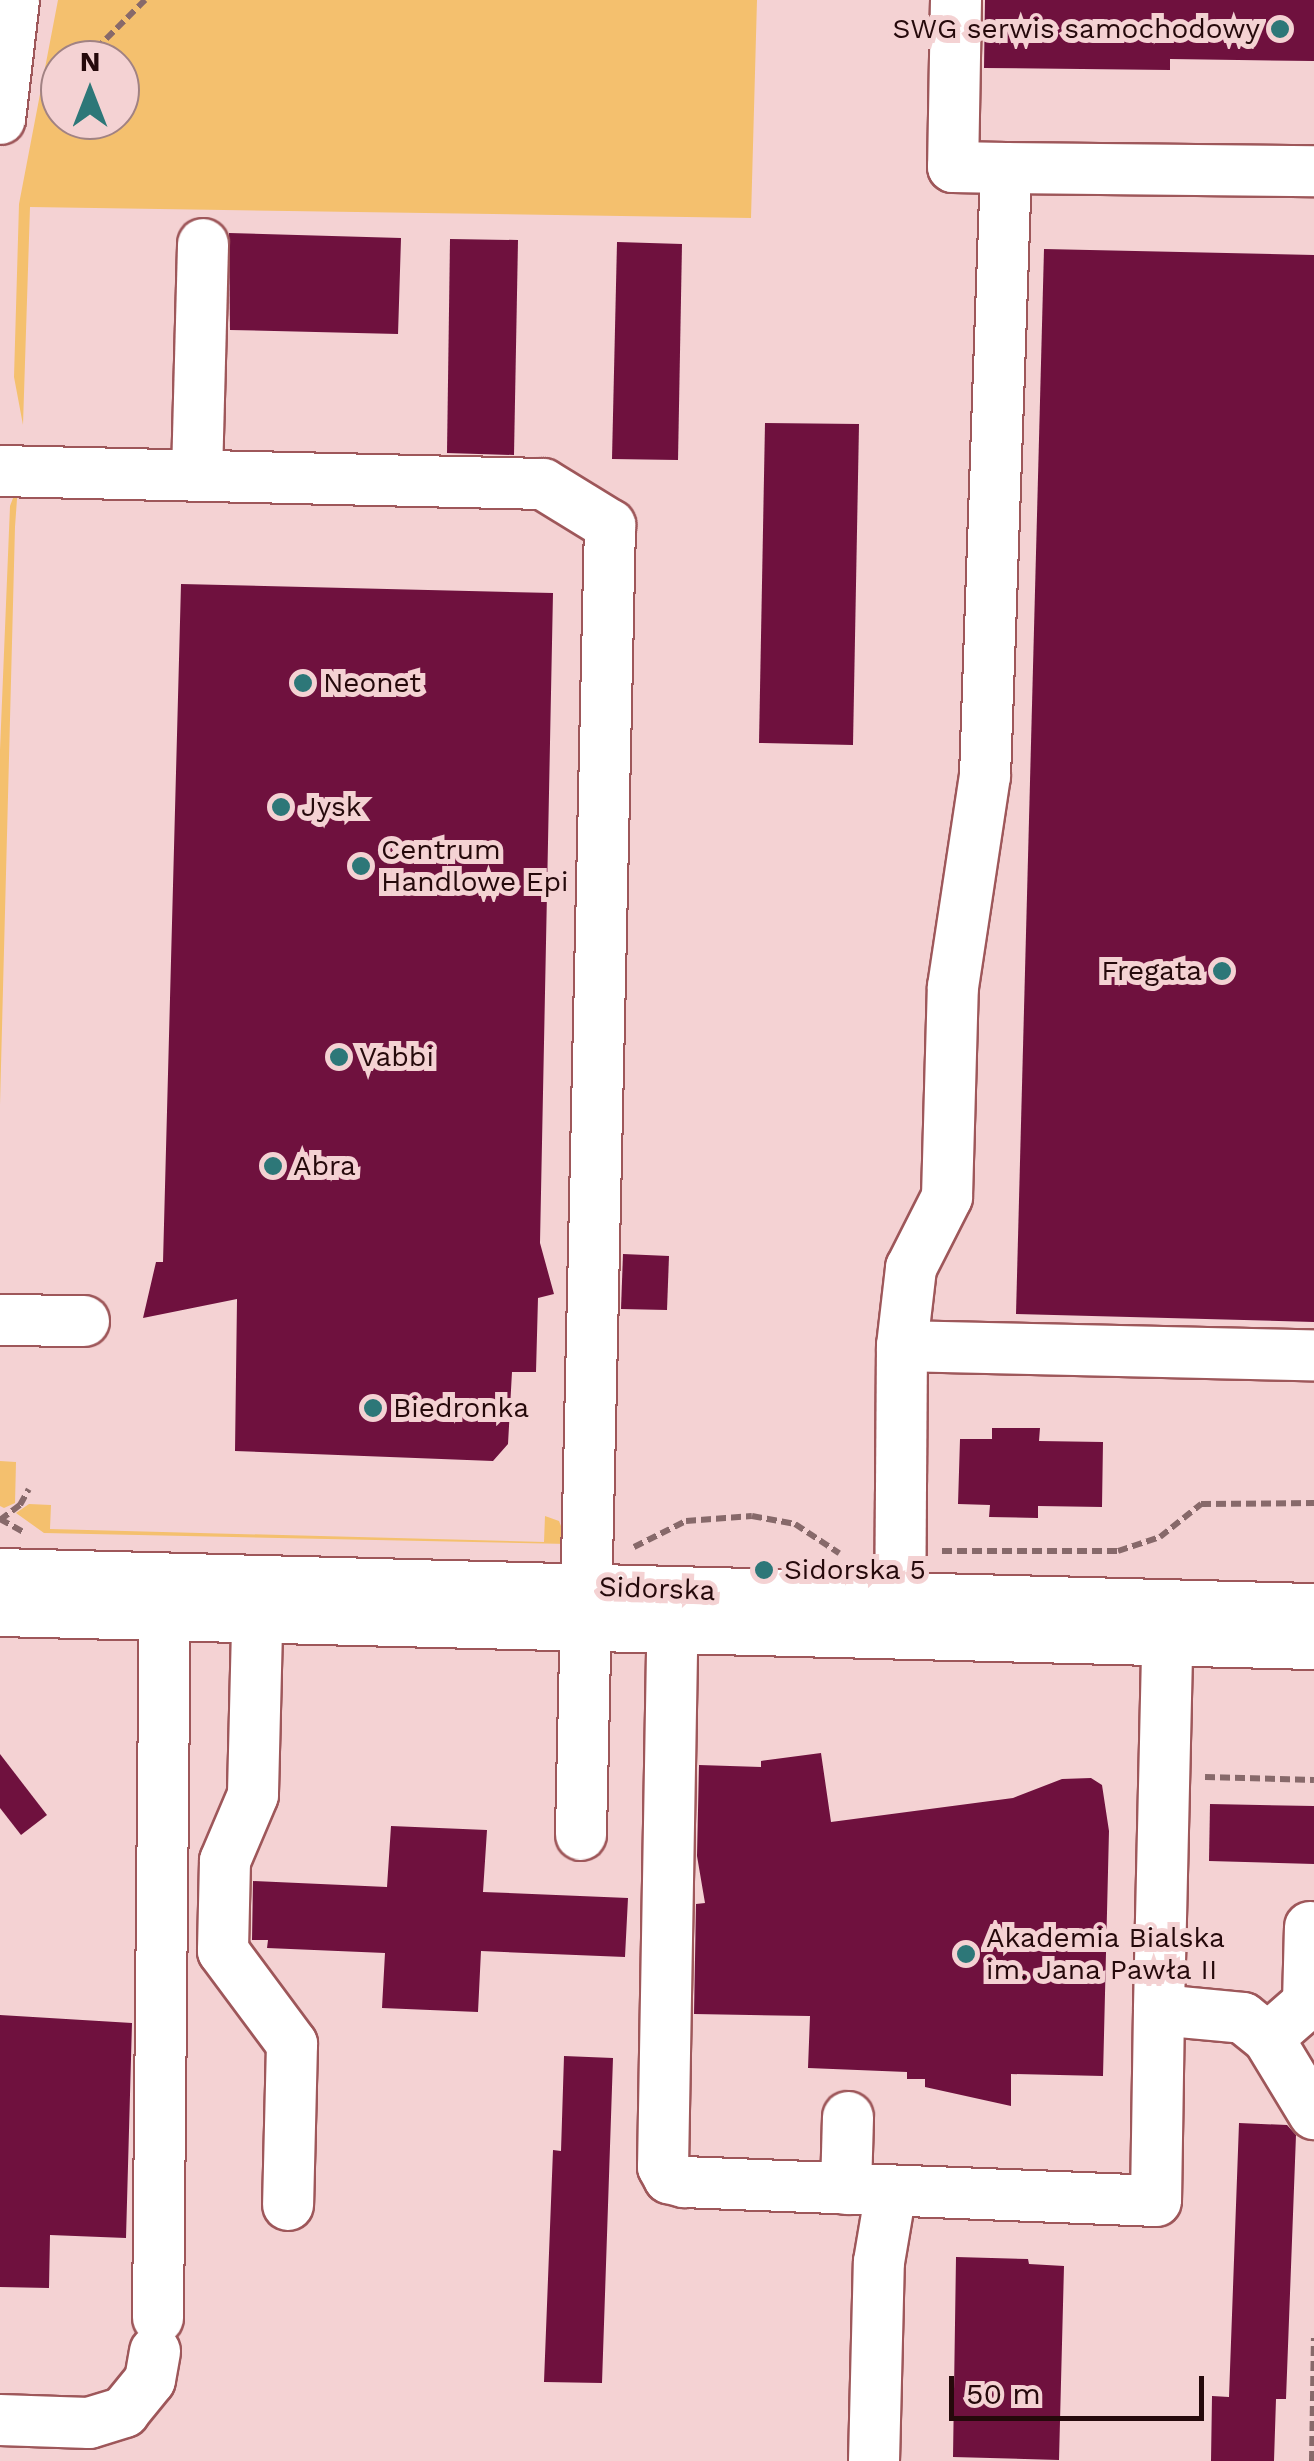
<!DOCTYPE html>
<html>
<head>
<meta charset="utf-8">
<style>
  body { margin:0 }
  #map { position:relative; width:1314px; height:2461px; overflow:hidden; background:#f4d2d3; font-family:"Work Sans",sans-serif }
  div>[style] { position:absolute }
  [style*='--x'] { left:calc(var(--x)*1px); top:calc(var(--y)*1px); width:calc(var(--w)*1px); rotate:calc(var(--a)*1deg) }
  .green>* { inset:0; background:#f4c06e }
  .building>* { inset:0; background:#6f113e }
  .path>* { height:6px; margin-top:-3px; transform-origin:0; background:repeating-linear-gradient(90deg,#87696a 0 10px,transparent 0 15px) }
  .roads { filter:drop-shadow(2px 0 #9e575a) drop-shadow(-2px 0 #9e575a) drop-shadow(0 2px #9e575a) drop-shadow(0 -2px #9e575a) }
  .minor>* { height:50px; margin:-25px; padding:0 25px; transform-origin:25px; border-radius:25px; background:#fff }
  .dots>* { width:28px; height:28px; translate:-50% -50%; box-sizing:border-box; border:5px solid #f4d2d3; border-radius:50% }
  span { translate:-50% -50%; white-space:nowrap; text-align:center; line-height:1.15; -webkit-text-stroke:10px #f4d2d3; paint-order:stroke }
  .poi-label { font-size:28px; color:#25090b }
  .right { translate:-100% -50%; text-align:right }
  .left { translate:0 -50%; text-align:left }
  .street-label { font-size:28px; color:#25090b }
  .north { position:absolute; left:40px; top:40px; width:100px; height:100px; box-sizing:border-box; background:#f4d2d3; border:2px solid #a18283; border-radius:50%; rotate:0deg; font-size:28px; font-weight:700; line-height:40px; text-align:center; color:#25090b }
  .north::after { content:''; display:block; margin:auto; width:35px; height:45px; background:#2d7778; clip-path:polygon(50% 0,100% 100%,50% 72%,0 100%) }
  .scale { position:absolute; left:949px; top:2376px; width:255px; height:45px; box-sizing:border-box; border:5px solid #25090b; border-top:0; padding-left:12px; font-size:30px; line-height:35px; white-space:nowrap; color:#25090b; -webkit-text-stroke:8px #f4d2d3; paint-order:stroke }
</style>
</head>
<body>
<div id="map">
  <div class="green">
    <i style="clip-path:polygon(evenodd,58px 0,757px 0,751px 218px,30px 207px,23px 425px,14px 377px,19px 204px,58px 0,60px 60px,120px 60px,120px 120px,60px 120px,60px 60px)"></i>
    <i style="clip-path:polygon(18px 485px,15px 527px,0 1105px,0 750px,10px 506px)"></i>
    <i style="clip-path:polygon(0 1461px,16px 1462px,15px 1503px,4px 1508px,0 1506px)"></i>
    <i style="clip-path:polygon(29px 1504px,51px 1505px,50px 1529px,544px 1542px,545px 1516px,559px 1521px,568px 1544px,44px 1533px,16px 1513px)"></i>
  </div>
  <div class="building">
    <i style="clip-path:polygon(985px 0,1314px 0,1314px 61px,1170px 59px,1170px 70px,984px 68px)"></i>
    <i style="clip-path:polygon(229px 233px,401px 238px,398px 334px,230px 330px)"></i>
    <i style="clip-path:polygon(450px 239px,518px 240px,514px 455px,447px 453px)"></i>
    <i style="clip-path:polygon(617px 242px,682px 244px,678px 460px,612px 459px)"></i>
    <i style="clip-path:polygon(1044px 249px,1314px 255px,1314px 1322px,1016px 1314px)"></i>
    <i style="clip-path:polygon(765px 423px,859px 424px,853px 745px,759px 743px)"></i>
    <i style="clip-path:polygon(181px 584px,553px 593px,540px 1243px,554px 1294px,538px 1298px,536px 1372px,512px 1372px,508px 1444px,493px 1461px,235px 1451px,237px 1299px,143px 1318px,156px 1262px,163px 1262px)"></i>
    <i style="clip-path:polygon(623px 1254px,669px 1256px,667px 1310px,621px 1309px)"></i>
    <i style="clip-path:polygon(992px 1428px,1040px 1428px,1039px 1441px,1103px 1442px,1102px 1507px,1038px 1506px,1038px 1518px,989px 1517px,990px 1505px,958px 1504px,960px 1439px,992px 1439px)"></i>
    <i style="clip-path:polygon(821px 1753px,831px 1822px,1013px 1798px,1062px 1779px,1091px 1778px,1102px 1785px,1109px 1831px,1103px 2076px,1011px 2074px,1011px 2106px,925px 2087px,925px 2079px,907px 2079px,907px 2072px,808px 2068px,810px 2016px,694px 2014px,696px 1904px,705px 1903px,697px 1856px,699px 1765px,761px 1767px,761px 1761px)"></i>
    <i style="clip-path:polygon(0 1754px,47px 1815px,21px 1835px,0 1808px)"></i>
    <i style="clip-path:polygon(1210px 1804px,1314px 1806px,1314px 1864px,1209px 1861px)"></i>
    <i style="clip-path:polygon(391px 1826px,487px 1830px,483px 1892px,628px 1898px,625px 1957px,481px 1951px,478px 2012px,382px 2008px,385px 1953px,267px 1948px,268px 1940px,252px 1940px,253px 1881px,387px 1887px)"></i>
    <i style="clip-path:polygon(0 2015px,132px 2023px,126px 2238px,50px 2235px,49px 2288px,0 2287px)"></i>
    <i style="clip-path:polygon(564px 2056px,613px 2058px,602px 2383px,544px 2382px,553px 2150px,561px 2151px)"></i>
    <i style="clip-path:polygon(1239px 2123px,1287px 2125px,1296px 2135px,1286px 2399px,1276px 2399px,1274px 2461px,1211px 2461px,1212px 2396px,1229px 2397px)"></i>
    <i style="clip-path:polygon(956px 2257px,1028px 2259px,1029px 2264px,1064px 2266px,1059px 2460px,953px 2457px)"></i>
  </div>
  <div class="path">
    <i style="--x:85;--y:60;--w:85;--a:-45"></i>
    <i style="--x:43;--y:94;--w:22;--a:-39"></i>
    <i style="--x:0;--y:1519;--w:29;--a:29"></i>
    <i style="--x:0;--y:1520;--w:25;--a:-37"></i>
    <i style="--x:20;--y:1505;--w:18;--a:-61"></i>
    <i style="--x:634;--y:1547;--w:58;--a:-26.6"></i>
    <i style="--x:686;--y:1521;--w:66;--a:-4.3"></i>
    <i style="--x:752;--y:1516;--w:44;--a:10.5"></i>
    <i style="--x:795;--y:1524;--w:53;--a:33.4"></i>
    <i style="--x:942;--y:1551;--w:176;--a:0"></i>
    <i style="--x:1118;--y:1551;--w:44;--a:-18.4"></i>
    <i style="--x:1160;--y:1537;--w:53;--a:-38.8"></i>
    <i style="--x:1201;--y:1504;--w:113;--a:-0.5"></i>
    <i style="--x:1205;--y:1777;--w:109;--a:1.6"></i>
    <i style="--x:1312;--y:2461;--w:123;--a:-89.1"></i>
  </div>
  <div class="roads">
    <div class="minor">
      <i style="--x:956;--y:0;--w:167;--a:91"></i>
      <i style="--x:953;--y:167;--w:53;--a:1.1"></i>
      <i style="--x:0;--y:119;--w:120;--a:-83.3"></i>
      <i style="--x:0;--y:471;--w:543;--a:1.37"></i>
      <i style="--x:543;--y:484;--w:79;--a:31.5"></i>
      <i style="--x:610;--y:525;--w:1310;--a:91.27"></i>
      <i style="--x:197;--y:475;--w:231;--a:-88.5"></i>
      <i style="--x:0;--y:1320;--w:84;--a:0.7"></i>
      <i style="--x:902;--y:1346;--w:79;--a:-83.4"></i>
      <i style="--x:911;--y:1268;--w:80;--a:-63.1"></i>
      <i style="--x:947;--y:1197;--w:210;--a:-88.4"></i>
      <i style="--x:953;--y:987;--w:213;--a:-81.4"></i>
      <i style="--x:985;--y:776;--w:608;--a:-88.02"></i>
      <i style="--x:1006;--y:168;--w:308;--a:0.6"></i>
      <i style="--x:0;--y:1574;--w:1314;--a:1.53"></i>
      <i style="--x:258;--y:1588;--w:207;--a:91.4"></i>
      <i style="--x:253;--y:1795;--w:72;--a:113"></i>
      <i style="--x:225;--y:1861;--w:90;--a:91.3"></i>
      <i style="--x:223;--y:1951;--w:116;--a:53.4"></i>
      <i style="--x:292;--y:2044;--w:161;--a:91.4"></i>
      <i style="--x:673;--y:1595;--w:572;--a:91"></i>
      <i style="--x:663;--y:2167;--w:13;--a:61"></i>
      <i style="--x:669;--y:2178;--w:16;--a:15"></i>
      <i style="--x:684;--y:2182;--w:472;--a:2.3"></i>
      <i style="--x:1156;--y:2201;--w:191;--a:-89.1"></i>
      <i style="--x:1168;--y:1610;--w:400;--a:91.3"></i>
      <i style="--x:1159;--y:2010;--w:84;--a:5.4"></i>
      <i style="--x:1243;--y:2018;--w:32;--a:39"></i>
      <i style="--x:1268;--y:2038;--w:89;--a:58.8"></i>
      <i style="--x:0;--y:1611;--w:1314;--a:1.44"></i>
      <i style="--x:900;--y:1631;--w:285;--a:-89.6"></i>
      <i style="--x:902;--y:1346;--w:412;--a:1.3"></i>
      <i style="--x:1268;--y:2038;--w:53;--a:-41.2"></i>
      <i style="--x:1308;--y:2003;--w:76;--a:-88.5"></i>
      <i style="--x:846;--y:2189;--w:72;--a:-88.4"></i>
      <i style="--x:158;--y:2318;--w:732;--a:-89.45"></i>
      <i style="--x:0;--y:2420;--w:89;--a:1.9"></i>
      <i style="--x:89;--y:2423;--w:37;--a:-17"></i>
      <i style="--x:124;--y:2412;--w:41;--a:-50.9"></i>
      <i style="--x:150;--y:2380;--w:29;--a:-80"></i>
      <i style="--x:874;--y:2461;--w:199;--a:-88.6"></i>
      <i style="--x:879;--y:2262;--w:72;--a:-80.4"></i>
    </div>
  </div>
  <div class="dots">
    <i style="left:1280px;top:29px;background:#2d7778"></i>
    <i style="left:303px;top:683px;background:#2d7778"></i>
    <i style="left:281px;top:807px;background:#2d7778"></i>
    <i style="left:361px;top:866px;background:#2d7778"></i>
    <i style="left:1222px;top:971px;background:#2d7778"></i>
    <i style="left:339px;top:1057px;background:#2d7778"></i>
    <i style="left:273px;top:1166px;background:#2d7778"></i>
    <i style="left:373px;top:1408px;background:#2d7778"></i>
    <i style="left:764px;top:1570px;background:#2d7778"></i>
    <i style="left:966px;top:1954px;background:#2d7778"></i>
  </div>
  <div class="poi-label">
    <span class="right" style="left:1260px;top:29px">SWG serwis samochodowy</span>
    <span class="left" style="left:323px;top:683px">Neonet</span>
    <span class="left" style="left:301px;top:807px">Jysk</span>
    <span class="left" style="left:381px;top:866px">Centrum<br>Handlowe Epi</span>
    <span class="right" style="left:1202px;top:971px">Fregata</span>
    <span class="left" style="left:359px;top:1057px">Vabbi</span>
    <span class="left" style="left:293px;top:1166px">Abra</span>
    <span class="left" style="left:393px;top:1408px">Biedronka</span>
    <span class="left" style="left:784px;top:1570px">Sidorska 5</span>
    <span class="left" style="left:986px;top:1954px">Akademia Bialska<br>im. Jana Pawła II</span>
  </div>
  <div class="street-label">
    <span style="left:657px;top:1589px;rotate:2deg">Sidorska</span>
  </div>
  <div class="north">N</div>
  <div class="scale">50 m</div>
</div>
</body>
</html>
